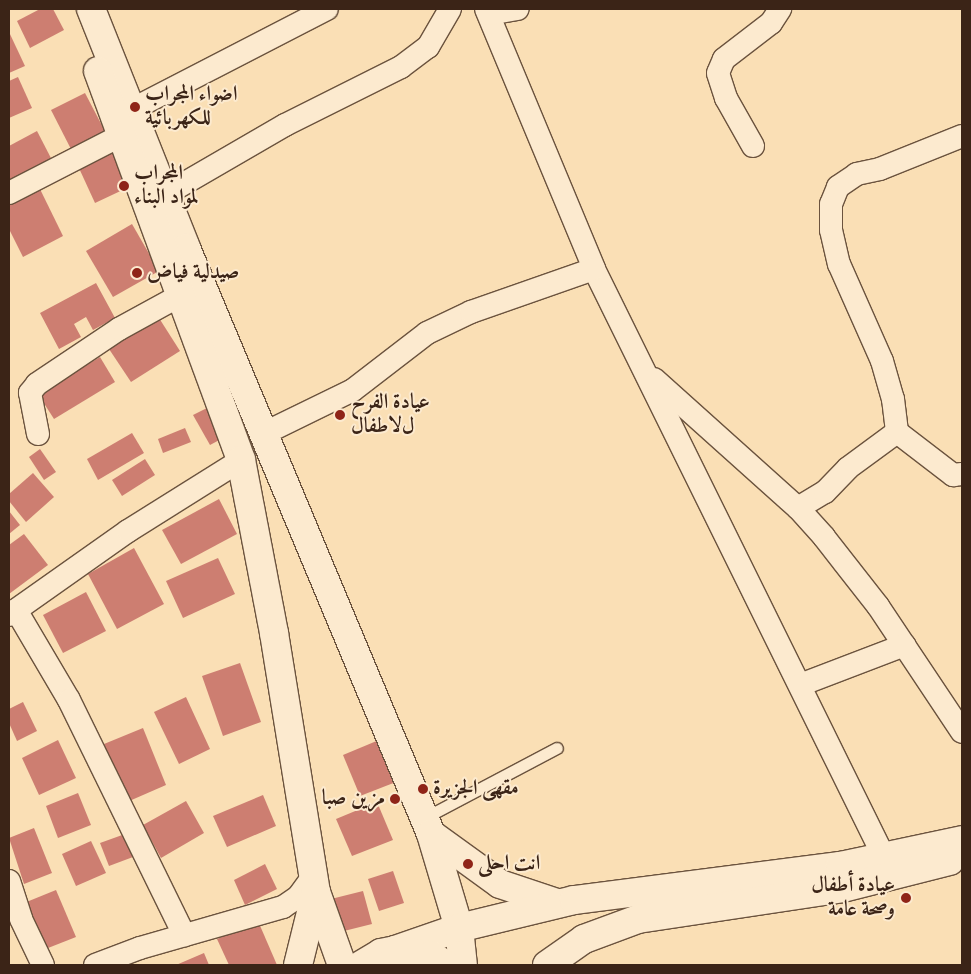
<!DOCTYPE html>
<html>
<head>
<meta charset="utf-8">
<style>
  body { margin:0 }
  #map { position:relative; width:971px; height:974px; overflow:hidden; background:#fadfb5; font-family:"Sorts Mill Goudy",Amiri,serif }
  div>[style] { position:absolute }
  [style*='--x'] { left:calc(var(--x)*1px); top:calc(var(--y)*1px); width:calc(var(--w)*1px); rotate:calc(var(--a)*1deg) }
  .building>* { inset:0; background:#cd7e71 }
  .roads { filter:drop-shadow(1px 0 #6b533e) drop-shadow(-1px 0 #6b533e) drop-shadow(0 1px #6b533e) drop-shadow(0 -1px #6b533e) }
  .service>* { height:11px; margin:-5.5px; padding:0 5.5px; transform-origin:5.5px; border-radius:5.5px; background:#fceacf }
  .minor>* { height:22px; margin:-11px; padding:0 11px; transform-origin:11px; border-radius:11px; background:#fceacf }
  .secondary>* { height:28px; margin:-14px; padding:0 14px; transform-origin:14px; border-radius:14px; background:#fceacf }
  .dots>* { width:14px; height:14px; translate:-50% -50%; box-sizing:border-box; border:2px solid #fceacf; border-radius:50% }
  span { translate:-50% -50%; white-space:nowrap; text-align:center; line-height:1.15; -webkit-text-stroke:4px #fceacf; paint-order:stroke }
  .poi-label { font-size:21px; color:#3b2417; font-weight:700 }
  .left { translate:0 -50%; text-align:left }
  .right { translate:-100% -50%; text-align:right }
  .frame { position:absolute; inset:0; border:10px solid #3b2417; pointer-events:none }
</style>
</head>
<body>
<div id="map">
  <div class="building">
    <i style="clip-path:polygon(40px 9px,53px 9px,64px 30px,30px 48px,17px 21px)"></i>
    <i style="clip-path:polygon(9px 32px,25px 66px,9px 73px)"></i>
    <i style="clip-path:polygon(18px 77px,32px 108px,9px 118px,9px 81px)"></i>
    <i style="clip-path:polygon(85px 93px,108px 137px,74px 155px,51px 110px)"></i>
    <i style="clip-path:polygon(37px 131px,53px 162px,9px 185px,9px 146px)"></i>
    <i style="clip-path:polygon(111px 150px,129px 187px,95px 203px,78px 166px)"></i>
    <i style="clip-path:polygon(38px 185px,63px 236px,23px 257px,9px 229px,9px 200px)"></i>
    <i style="clip-path:polygon(132px 224px,159px 271px,113px 297px,86px 251px)"></i>
    <i style="clip-path:polygon(96px 283px,115px 318px,93px 330px,86px 317px,74px 324px,81px 337px,59px 349px,40px 313px)"></i>
    <i style="clip-path:polygon(159px 318px,180px 351px,131px 382px,109px 349px)"></i>
    <i style="clip-path:polygon(100px 357px,115px 382px,54px 419px,38px 394px)"></i>
    <i style="clip-path:polygon(209px 407px,225px 437px,210px 445px,193px 415px)"></i>
    <i style="clip-path:polygon(185px 428px,191px 442px,163px 453px,158px 439px)"></i>
    <i style="clip-path:polygon(132px 433px,144px 453px,98px 480px,87px 459px)"></i>
    <i style="clip-path:polygon(40px 449px,56px 472px,44px 480px,29px 457px)"></i>
    <i style="clip-path:polygon(145px 459px,155px 475px,122px 496px,112px 480px)"></i>
    <i style="clip-path:polygon(33px 473px,54px 497px,26px 522px,9px 501px,9px 494px)"></i>
    <i style="clip-path:polygon(219px 499px,237px 534px,181px 564px,162px 530px)"></i>
    <i style="clip-path:polygon(9px 511px,20px 525px,9px 534px)"></i>
    <i style="clip-path:polygon(24px 534px,48px 565px,9px 594px,9px 545px)"></i>
    <i style="clip-path:polygon(134px 548px,164px 604px,117px 629px,88px 574px)"></i>
    <i style="clip-path:polygon(218px 558px,235px 594px,183px 618px,166px 581px)"></i>
    <i style="clip-path:polygon(86px 592px,106px 631px,63px 653px,43px 615px)"></i>
    <i style="clip-path:polygon(240px 663px,261px 722px,223px 736px,202px 676px)"></i>
    <i style="clip-path:polygon(186px 697px,210px 749px,179px 764px,154px 712px)"></i>
    <i style="clip-path:polygon(23px 702px,37px 731px,17px 741px,9px 723px,9px 709px)"></i>
    <i style="clip-path:polygon(143px 728px,166px 785px,127px 802px,104px 744px)"></i>
    <i style="clip-path:polygon(58px 740px,76px 778px,39px 795px,22px 758px)"></i>
    <i style="clip-path:polygon(379px 740px,396px 782px,360px 796px,343px 755px)"></i>
    <i style="clip-path:polygon(78px 793px,91px 825px,58px 838px,46px 806px)"></i>
    <i style="clip-path:polygon(263px 795px,276px 826px,227px 847px,213px 816px)"></i>
    <i style="clip-path:polygon(186px 801px,204px 833px,161px 858px,143px 825px)"></i>
    <i style="clip-path:polygon(377px 802px,393px 840px,352px 856px,336px 819px)"></i>
    <i style="clip-path:polygon(34px 828px,52px 873px,24px 884px,9px 838px)"></i>
    <i style="clip-path:polygon(125px 834px,133px 857px,109px 866px,100px 843px)"></i>
    <i style="clip-path:polygon(91px 841px,106px 873px,76px 886px,62px 854px)"></i>
    <i style="clip-path:polygon(265px 864px,277px 889px,245px 905px,234px 880px)"></i>
    <i style="clip-path:polygon(393px 871px,404px 903px,379px 911px,368px 879px)"></i>
    <i style="clip-path:polygon(56px 890px,76px 937px,43px 950px,24px 903px)"></i>
    <i style="clip-path:polygon(363px 891px,372px 924px,340px 932px,331px 899px)"></i>
    <i style="clip-path:polygon(258px 921px,277px 965px,229px 965px,217px 939px)"></i>
    <i style="clip-path:polygon(204px 953px,209px 965px,176px 965px)"></i>
  </div>
  <div class="roads">
    <div class="service">
      <i style="--x:424;--y:818;--w:150;--a:-27.8"></i>
    </div>
    <div class="minor">
      <i style="--x:486;--y:9;--w:282;--a:67.4"></i>
      <i style="--x:594;--y:269;--w:658;--a:63.75"></i>
      <i style="--x:489;--y:14;--w:29;--a:-10"></i>
      <i style="--x:133;--y:109;--w:218;--a:-27.3"></i>
      <i style="--x:962;--y:136;--w:88;--a:158.1"></i>
      <i style="--x:880;--y:169;--w:24;--a:168"></i>
      <i style="--x:857;--y:174;--w:23;--a:146"></i>
      <i style="--x:838;--y:187;--w:18;--a:112"></i>
      <i style="--x:831;--y:204;--w:26;--a:90"></i>
      <i style="--x:831;--y:230;--w:35;--a:77"></i>
      <i style="--x:839;--y:264;--w:106;--a:66.1"></i>
      <i style="--x:882;--y:361;--w:40;--a:74"></i>
      <i style="--x:893;--y:399;--w:33;--a:83"></i>
      <i style="--x:897;--y:432;--w:71;--a:37.5"></i>
      <i style="--x:953;--y:475;--w:9;--a:-6"></i>
      <i style="--x:753;--y:146;--w:55;--a:-119.4"></i>
      <i style="--x:726;--y:98;--w:26;--a:-108"></i>
      <i style="--x:718;--y:73;--w:15;--a:-67"></i>
      <i style="--x:724;--y:59;--w:59;--a:-37.5"></i>
      <i style="--x:771;--y:23;--w:17;--a:-57"></i>
      <i style="--x:9;--y:193;--w:127;--a:-27.2"></i>
      <i style="--x:166;--y:194;--w:138;--a:-30.1"></i>
      <i style="--x:285;--y:125;--w:130;--a:-26.6"></i>
      <i style="--x:401;--y:67;--w:34;--a:-37"></i>
      <i style="--x:428;--y:47;--w:44;--a:-59.9"></i>
      <i style="--x:654;--y:379;--w:193;--a:41.9"></i>
      <i style="--x:798;--y:508;--w:39;--a:48"></i>
      <i style="--x:824;--y:537;--w:88;--a:52"></i>
      <i style="--x:878;--y:606;--w:151;--a:56.3"></i>
      <i style="--x:38;--y:434;--w:42;--a:-101"></i>
      <i style="--x:30;--y:393;--w:11;--a:-52"></i>
      <i style="--x:37;--y:384;--w:99;--a:-33.9"></i>
      <i style="--x:119;--y:329;--w:73;--a:-28.7"></i>
      <i style="--x:263;--y:434;--w:100;--a:-26.1"></i>
      <i style="--x:353;--y:390;--w:93;--a:-37.6"></i>
      <i style="--x:427;--y:333;--w:49;--a:-25.5"></i>
      <i style="--x:471;--y:312;--w:130;--a:-19.3"></i>
      <i style="--x:798;--y:508;--w:31;--a:-31"></i>
      <i style="--x:825;--y:492;--w:33;--a:-46"></i>
      <i style="--x:848;--y:468;--w:61;--a:-36.3"></i>
      <i style="--x:16;--y:610;--w:104;--a:59.5"></i>
      <i style="--x:69;--y:700;--w:262;--a:63.9"></i>
      <i style="--x:9;--y:615;--w:146;--a:-35.2"></i>
      <i style="--x:128;--y:531;--w:133;--a:-32.1"></i>
      <i style="--x:800;--y:685;--w:112;--a:-20.9"></i>
      <i style="--x:9;--y:881;--w:40;--a:72"></i>
      <i style="--x:21;--y:919;--w:51;--a:64.4"></i>
      <i style="--x:95;--y:965;--w:48;--a:-20.7"></i>
      <i style="--x:140;--y:948;--w:149;--a:-16"></i>
      <i style="--x:283;--y:907;--w:18;--a:-34"></i>
      <i style="--x:298;--y:897;--w:27;--a:-54"></i>
    </div>
    <div class="secondary">
      <i style="--x:91;--y:9;--w:257;--a:68.3"></i>
      <i style="--x:186;--y:248;--w:635;--a:67.31"></i>
      <i style="--x:431;--y:834;--w:98;--a:73.4"></i>
      <i style="--x:459;--y:928;--w:37;--a:84"></i>
      <i style="--x:98;--y:71;--w:414;--a:69.8"></i>
      <i style="--x:241;--y:460;--w:176;--a:79.2"></i>
      <i style="--x:274;--y:633;--w:262;--a:80.8"></i>
      <i style="--x:316;--y:892;--w:77;--a:70.4"></i>
      <i style="--x:431;--y:834;--w:85;--a:35.9"></i>
      <i style="--x:500;--y:884;--w:60;--a:18.4"></i>
      <i style="--x:395;--y:950;--w:68;--a:-19"></i>
      <i style="--x:459;--y:928;--w:118;--a:-13.7"></i>
      <i style="--x:574;--y:900;--w:268;--a:-7.3"></i>
      <i style="--x:840;--y:866;--w:125;--a:-12"></i>
      <i style="--x:298;--y:965;--w:75;--a:-76.1"></i>
      <i style="--x:361;--y:965;--w:23;--a:-31"></i>
      <i style="--x:381;--y:953;--w:14;--a:-12"></i>
      <i style="--x:395;--y:950;--w:36;--a:8"></i>
      <i style="--x:431;--y:955;--w:18;--a:34"></i>
      <i style="--x:547;--y:965;--w:45;--a:-35.1"></i>
      <i style="--x:584;--y:939;--w:58;--a:-20.3"></i>
      <i style="--x:638;--y:919;--w:207;--a:-8.6"></i>
      <i style="--x:843;--y:888;--w:110;--a:-14.2"></i>
    </div>
  </div>
  <div class="dots">
    <i style="left:135px;top:107px;background:#8f2418"></i>
    <i style="left:124px;top:186px;background:#8f2418"></i>
    <i style="left:137px;top:273px;background:#8f2418"></i>
    <i style="left:340px;top:415px;background:#8f2418"></i>
    <i style="left:423px;top:789px;background:#8f2418"></i>
    <i style="left:395px;top:799px;background:#8f2418"></i>
    <i style="left:468px;top:864px;background:#8f2418"></i>
    <i style="left:906px;top:898px;background:#8f2418"></i>
  </div>
  <div class="poi-label">
    <span class="left" style="left:145px;top:107px">اضواء المجراب<br>للكهربائية</span>
    <span class="left" style="left:134px;top:186px">المجراب<br>لمواد البناء</span>
    <span class="left" style="left:147px;top:273px">صيدلية فياض</span>
    <span class="left" style="left:351px;top:415px">عيادة الفرح<br>لﻻطفال</span>
    <span class="left" style="left:433px;top:789px">مقهى الجزيرة</span>
    <span class="right" style="left:385px;top:799px">مزين صبا</span>
    <span class="left" style="left:478px;top:864px">انت احلى</span>
    <span class="right" style="left:895px;top:898px">عيادة أطفال<br>وصحة عامة</span>
  </div>
  <div class="frame"></div>
</div>
</body>
</html>
